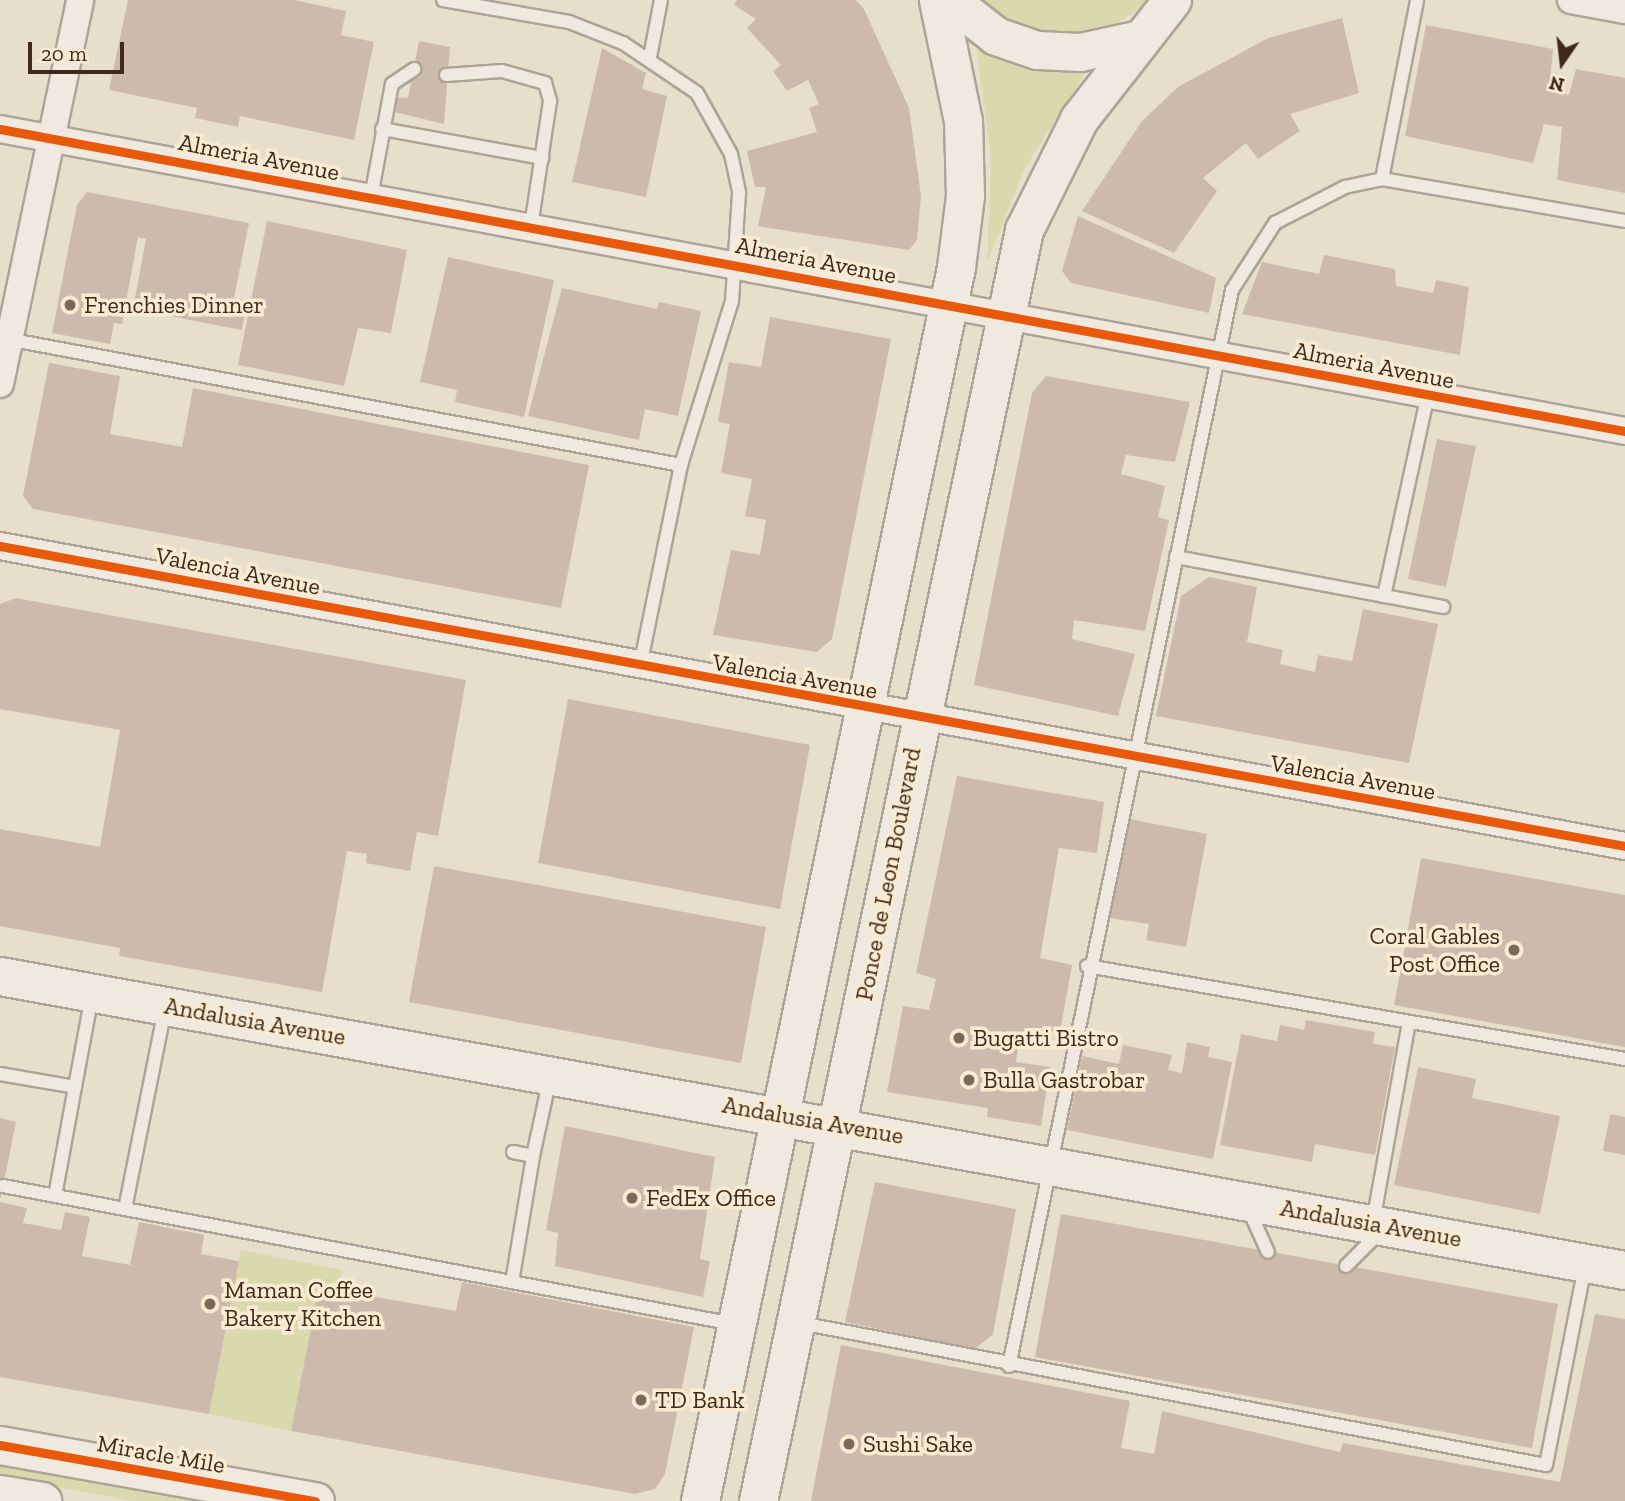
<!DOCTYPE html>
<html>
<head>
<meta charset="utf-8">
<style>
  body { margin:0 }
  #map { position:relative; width:1625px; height:1501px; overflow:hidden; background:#e8decc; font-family:"Zilla Slab",serif }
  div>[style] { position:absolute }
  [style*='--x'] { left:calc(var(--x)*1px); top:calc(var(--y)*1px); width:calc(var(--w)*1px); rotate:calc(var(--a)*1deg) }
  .green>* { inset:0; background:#dad8ad }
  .building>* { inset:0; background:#ccbbad }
  .roads { filter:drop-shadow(2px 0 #ada396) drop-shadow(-2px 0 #ada396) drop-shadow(0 2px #ada396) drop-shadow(0 -2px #ada396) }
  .lane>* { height:12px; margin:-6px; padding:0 6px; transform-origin:6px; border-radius:6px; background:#efe9e0 }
  .street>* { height:26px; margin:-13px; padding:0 13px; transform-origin:13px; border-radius:13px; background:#efe9e0 }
  .secondary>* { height:37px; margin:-18.5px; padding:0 18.5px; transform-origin:18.5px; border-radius:18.5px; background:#efe9e0 }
  .cycleway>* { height:9px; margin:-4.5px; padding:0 4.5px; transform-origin:4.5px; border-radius:4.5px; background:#e8590c }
  .dots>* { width:19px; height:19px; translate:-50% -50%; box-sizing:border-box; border:4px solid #f9ebd2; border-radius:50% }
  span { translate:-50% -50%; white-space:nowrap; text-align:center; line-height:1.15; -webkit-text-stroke:7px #f9ebd2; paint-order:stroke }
  .street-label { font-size:24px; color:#3d2a1c }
  .poi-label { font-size:24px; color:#3d2a1c }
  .left { translate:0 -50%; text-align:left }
  .right { translate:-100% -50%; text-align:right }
  .north { position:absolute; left:1527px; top:28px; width:70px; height:70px; -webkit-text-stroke:5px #f9ebd2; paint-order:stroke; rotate:194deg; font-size:19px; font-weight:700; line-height:28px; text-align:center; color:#3d2a1c }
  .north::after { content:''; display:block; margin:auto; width:24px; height:32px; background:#3d2a1c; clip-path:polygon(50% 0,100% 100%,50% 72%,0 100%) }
  .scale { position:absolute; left:28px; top:42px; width:96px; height:32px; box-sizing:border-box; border:4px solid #3d2a1c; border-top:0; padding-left:9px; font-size:21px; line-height:24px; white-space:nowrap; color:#3d2a1c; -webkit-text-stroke:5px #f9ebd2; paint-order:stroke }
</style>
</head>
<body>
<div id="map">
  <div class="green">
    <i style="clip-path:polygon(972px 0,1152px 0,1101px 34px,1059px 37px,1006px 24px)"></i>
    <i style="clip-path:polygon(976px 42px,1086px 72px,1025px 168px,987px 263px,991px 159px)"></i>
    <i style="clip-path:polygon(241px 1250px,343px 1270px,291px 1431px,209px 1414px)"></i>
    <i style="clip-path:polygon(12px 1463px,216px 1501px,131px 1501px,0 1476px,0 1464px)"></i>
  </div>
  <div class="building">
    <i style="clip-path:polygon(128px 0,294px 0,346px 11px,341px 35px,374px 42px,354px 140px,240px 116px,238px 127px,195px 118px,197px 108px,109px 90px)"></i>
    <i style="clip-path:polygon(737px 0,856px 0,864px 9px,909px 108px,921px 196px,917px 240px,909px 250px,758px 226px,766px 187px,755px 187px,747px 151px,817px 132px,809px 108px,819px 104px,808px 80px,787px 91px,773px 71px,781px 65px,747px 28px,756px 19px,734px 5px)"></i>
    <i style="clip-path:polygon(1342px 18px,1359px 93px,1290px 114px,1300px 131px,1258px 159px,1246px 143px,1203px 178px,1217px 191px,1174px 253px,1082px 211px,1142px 121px,1178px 87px,1268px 38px)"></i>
    <i style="clip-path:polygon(1426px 25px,1553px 49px,1549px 90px,1569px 95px,1576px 69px,1625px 78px,1625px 193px,1557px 180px,1562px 127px,1544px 124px,1533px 163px,1405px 136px)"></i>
    <i style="clip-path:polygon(419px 41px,450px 47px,444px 124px,390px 111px,394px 97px,408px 98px)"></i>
    <i style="clip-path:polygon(602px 48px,646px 73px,642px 89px,667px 96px,646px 197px,572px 182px)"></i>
    <i style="clip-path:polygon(87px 192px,249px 223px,234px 298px,247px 301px,242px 330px,133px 309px,146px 239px,138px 237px,122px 324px,114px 323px,110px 344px,52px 333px,77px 205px)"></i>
    <i style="clip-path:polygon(1078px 216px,1216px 278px,1209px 313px,1071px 283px,1062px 271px)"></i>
    <i style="clip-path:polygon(267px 221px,407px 250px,391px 333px,358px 328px,344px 386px,238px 365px)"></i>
    <i style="clip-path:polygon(1324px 255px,1395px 269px,1396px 286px,1433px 293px,1436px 280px,1469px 287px,1460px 355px,1242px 314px,1262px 262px,1319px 274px)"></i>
    <i style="clip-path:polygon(448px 257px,554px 280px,524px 417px,455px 402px,457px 390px,420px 382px)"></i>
    <i style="clip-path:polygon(562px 288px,657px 309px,659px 302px,701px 311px,678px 416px,645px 409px,639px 440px,528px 416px)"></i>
    <i style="clip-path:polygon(770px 317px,891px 339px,832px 639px,817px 652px,713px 635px,731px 550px,760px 555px,766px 520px,745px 516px,752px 479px,721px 473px,730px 424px,718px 422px,729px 362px,761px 367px)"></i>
    <i style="clip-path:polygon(49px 363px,120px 376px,110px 434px,182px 447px,193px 388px,589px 465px,561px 608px,33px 509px,23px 496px)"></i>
    <i style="clip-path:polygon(1046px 376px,1190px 402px,1175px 462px,1126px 455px,1121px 474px,1165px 486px,1158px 517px,1169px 520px,1145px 631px,1074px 620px,1072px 639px,1135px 654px,1118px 716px,974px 685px,1032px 393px)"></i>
    <i style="clip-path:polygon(1437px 439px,1476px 446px,1446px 587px,1408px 579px)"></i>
    <i style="clip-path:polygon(1209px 577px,1257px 587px,1247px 642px,1283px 650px,1280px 664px,1315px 672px,1318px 655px,1352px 661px,1363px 609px,1438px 624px,1409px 763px,1156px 716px,1181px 596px)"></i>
    <i style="clip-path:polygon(16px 598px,466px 680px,438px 836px,417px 832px,410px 871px,366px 863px,367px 854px,347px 851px,322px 992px,119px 956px,120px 948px,0 926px,0 829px,100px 847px,120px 730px,0 709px,0 604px)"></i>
    <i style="clip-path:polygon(568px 699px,810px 745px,780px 909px,538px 863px)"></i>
    <i style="clip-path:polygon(957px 776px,1104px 802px,1097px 853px,1059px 848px,1040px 958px,1072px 965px,1060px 1032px,1046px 1031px,1043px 1047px,1019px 1043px,1016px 1062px,1050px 1067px,1041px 1126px,987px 1117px,988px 1108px,887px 1092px,903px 1006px,929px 1010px,936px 979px,916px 973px)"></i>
    <i style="clip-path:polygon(1129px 819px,1207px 834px,1186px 947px,1146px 940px,1149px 924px,1110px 918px)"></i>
    <i style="clip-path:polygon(1421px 858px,1625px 895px,1625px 1047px,1394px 1005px)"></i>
    <i style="clip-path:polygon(434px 866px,766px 927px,741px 1063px,409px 1002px)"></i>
    <i style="clip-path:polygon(1306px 1020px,1375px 1032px,1373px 1044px,1395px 1047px,1375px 1155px,1315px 1144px,1312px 1162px,1220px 1145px,1241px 1034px,1277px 1041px,1280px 1025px,1304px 1030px)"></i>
    <i style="clip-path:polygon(1187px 1042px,1210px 1047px,1208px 1057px,1232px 1062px,1213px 1159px,1067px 1130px,1082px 1056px,1119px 1064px,1123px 1045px,1172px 1055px,1168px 1070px,1182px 1073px)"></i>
    <i style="clip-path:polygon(1418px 1067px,1476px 1079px,1472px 1098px,1560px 1116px,1540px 1214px,1394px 1185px)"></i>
    <i style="clip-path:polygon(1610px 1114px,1625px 1117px,1625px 1155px,1603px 1151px)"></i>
    <i style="clip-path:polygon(0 1118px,16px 1122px,1px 1197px,0 1197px)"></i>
    <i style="clip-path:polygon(565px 1126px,715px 1157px,700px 1259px,710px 1261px,703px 1297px,555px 1266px,558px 1233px,546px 1230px)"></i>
    <i style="clip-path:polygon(875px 1182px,1016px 1209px,993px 1334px,975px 1349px,845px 1322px)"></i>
    <i style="clip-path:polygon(0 1202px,27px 1208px,23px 1223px,61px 1230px,65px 1212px,90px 1217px,82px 1256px,130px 1265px,139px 1222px,204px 1235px,201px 1254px,239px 1261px,209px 1414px,0 1377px)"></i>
    <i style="clip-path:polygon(1061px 1214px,1558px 1304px,1532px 1448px,1035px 1357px)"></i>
    <i style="clip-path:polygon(462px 1282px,694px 1327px,665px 1474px,655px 1489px,635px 1494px,291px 1431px,319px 1287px,456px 1311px)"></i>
    <i style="clip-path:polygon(1595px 1314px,1625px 1319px,1625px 1501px,811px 1501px,841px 1345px,1130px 1401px,1121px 1448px,1154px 1454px,1162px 1411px,1340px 1452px,1343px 1443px,1560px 1482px)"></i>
  </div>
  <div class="roads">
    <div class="lane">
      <i style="--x:443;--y:0;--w:128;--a:9.9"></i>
      <i style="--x:569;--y:22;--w:58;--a:21.3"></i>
      <i style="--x:623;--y:43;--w:89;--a:34"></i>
      <i style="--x:697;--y:93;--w:70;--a:60.9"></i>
      <i style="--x:731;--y:154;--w:40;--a:78"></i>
      <i style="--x:739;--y:193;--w:108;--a:93.7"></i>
      <i style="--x:732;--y:301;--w:172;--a:107.3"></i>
      <i style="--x:681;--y:465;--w:205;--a:101.5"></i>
      <i style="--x:650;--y:57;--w:58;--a:-79.1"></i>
      <i style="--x:446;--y:75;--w:56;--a:-4.1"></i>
      <i style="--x:502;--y:71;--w:45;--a:15.6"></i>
      <i style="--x:545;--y:83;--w:19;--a:74"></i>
      <i style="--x:550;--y:101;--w:127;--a:98.6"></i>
      <i style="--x:382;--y:129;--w:163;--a:10.3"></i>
      <i style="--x:1382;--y:179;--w:182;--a:-78.9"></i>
      <i style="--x:371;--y:197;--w:115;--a:-79.5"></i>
      <i style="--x:392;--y:84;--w:27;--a:-34"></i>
      <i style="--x:7;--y:339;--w:686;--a:10.59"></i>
      <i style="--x:1176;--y:557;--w:272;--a:10.6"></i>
      <i style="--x:1384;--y:596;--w:207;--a:-77.7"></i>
      <i style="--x:1087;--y:966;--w:546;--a:9.81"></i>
      <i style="--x:0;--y:1074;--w:76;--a:9.8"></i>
      <i style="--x:75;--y:1087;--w:111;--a:100.4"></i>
      <i style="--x:75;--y:1087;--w:94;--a:-79.5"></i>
      <i style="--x:513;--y:1152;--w:20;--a:11"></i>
      <i style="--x:533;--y:1156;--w:80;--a:-77.7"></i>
      <i style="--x:3;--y:1186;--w:744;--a:10.69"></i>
      <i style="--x:1248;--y:1208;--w:48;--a:65.6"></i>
      <i style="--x:125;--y:1209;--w:204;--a:-78.7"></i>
      <i style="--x:1373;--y:1222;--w:203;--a:-79.8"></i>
      <i style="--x:1346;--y:1266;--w:49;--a:-45"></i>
      <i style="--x:512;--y:1282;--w:128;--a:-80.5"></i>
      <i style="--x:800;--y:1323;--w:759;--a:10.78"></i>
      <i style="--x:1546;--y:1465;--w:203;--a:-78.9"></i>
      <i style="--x:1009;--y:1366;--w:1099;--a:-78.29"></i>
      <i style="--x:1232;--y:290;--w:80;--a:-57.3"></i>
      <i style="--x:1275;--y:223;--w:79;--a:-27.2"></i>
      <i style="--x:1345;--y:187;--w:38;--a:-12"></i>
      <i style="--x:1382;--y:179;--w:247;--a:9.8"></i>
    </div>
    <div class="street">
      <i style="--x:1571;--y:0;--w:55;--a:10.5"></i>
      <i style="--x:0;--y:129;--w:1653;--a:10.53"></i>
      <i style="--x:0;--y:384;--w:392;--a:-78.2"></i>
      <i style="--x:0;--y:546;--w:1652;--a:10.46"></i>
    </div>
    <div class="secondary">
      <i style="--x:950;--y:0;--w:58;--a:38"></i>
      <i style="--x:996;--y:36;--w:43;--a:18.9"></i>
      <i style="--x:1037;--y:50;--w:43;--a:2.7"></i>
      <i style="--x:1080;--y:52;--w:61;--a:-12.2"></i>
      <i style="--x:0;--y:976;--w:1651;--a:10.26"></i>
      <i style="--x:0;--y:1445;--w:320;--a:10.1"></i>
      <i style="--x:0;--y:1494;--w:43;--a:9.5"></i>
      <i style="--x:700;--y:1501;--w:1260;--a:-78.28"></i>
      <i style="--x:956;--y:267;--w:72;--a:-82.8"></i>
      <i style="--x:965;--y:196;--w:75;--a:-91.5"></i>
      <i style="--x:963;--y:121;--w:124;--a:-101.7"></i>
      <i style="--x:758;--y:1501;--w:1299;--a:-78.18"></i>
      <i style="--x:1024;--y:230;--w:124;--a:-63.6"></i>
      <i style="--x:1079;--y:119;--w:151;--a:-52"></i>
    </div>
  </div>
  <div class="cycleway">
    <i style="--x:0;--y:129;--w:1653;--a:10.53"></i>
    <i style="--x:0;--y:546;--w:1652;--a:10.46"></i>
    <i style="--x:0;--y:1445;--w:320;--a:10.1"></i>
  </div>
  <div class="dots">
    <i style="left:70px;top:305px;background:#79695a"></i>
    <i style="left:1514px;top:950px;background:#79695a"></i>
    <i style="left:959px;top:1038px;background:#79695a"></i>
    <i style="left:969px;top:1080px;background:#79695a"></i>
    <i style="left:632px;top:1198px;background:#79695a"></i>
    <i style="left:210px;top:1304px;background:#79695a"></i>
    <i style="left:641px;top:1400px;background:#79695a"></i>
    <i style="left:849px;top:1444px;background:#79695a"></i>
  </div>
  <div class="street-label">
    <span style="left:259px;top:157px;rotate:11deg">Almeria Avenue</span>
    <span style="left:816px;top:260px;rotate:11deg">Almeria Avenue</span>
    <span style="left:1374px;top:365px;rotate:11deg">Almeria Avenue</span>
    <span style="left:238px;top:571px;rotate:11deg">Valencia Avenue</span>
    <span style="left:795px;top:676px;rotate:10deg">Valencia Avenue</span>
    <span style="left:1353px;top:777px;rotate:10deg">Valencia Avenue</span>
    <span style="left:888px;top:874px;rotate:-79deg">Ponce de Leon Boulevard</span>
    <span style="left:255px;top:1021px;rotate:10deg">Andalusia Avenue</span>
    <span style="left:813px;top:1120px;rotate:10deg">Andalusia Avenue</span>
    <span style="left:1371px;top:1223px;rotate:10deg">Andalusia Avenue</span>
    <span style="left:161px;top:1454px;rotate:10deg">Miracle Mile</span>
  </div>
  <div class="poi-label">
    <span class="left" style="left:84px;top:305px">Frenchies Dinner</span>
    <span class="right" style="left:1500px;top:950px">Coral Gables<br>Post Office</span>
    <span class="left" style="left:973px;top:1038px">Bugatti Bistro</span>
    <span class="left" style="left:983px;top:1080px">Bulla Gastrobar</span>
    <span class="left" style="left:646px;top:1198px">FedEx Office</span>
    <span class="left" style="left:224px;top:1304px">Maman Coffee<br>Bakery Kitchen</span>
    <span class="left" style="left:655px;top:1400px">TD Bank</span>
    <span class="left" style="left:863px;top:1444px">Sushi Sake</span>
  </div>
  <div class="north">N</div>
  <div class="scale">20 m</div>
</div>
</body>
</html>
